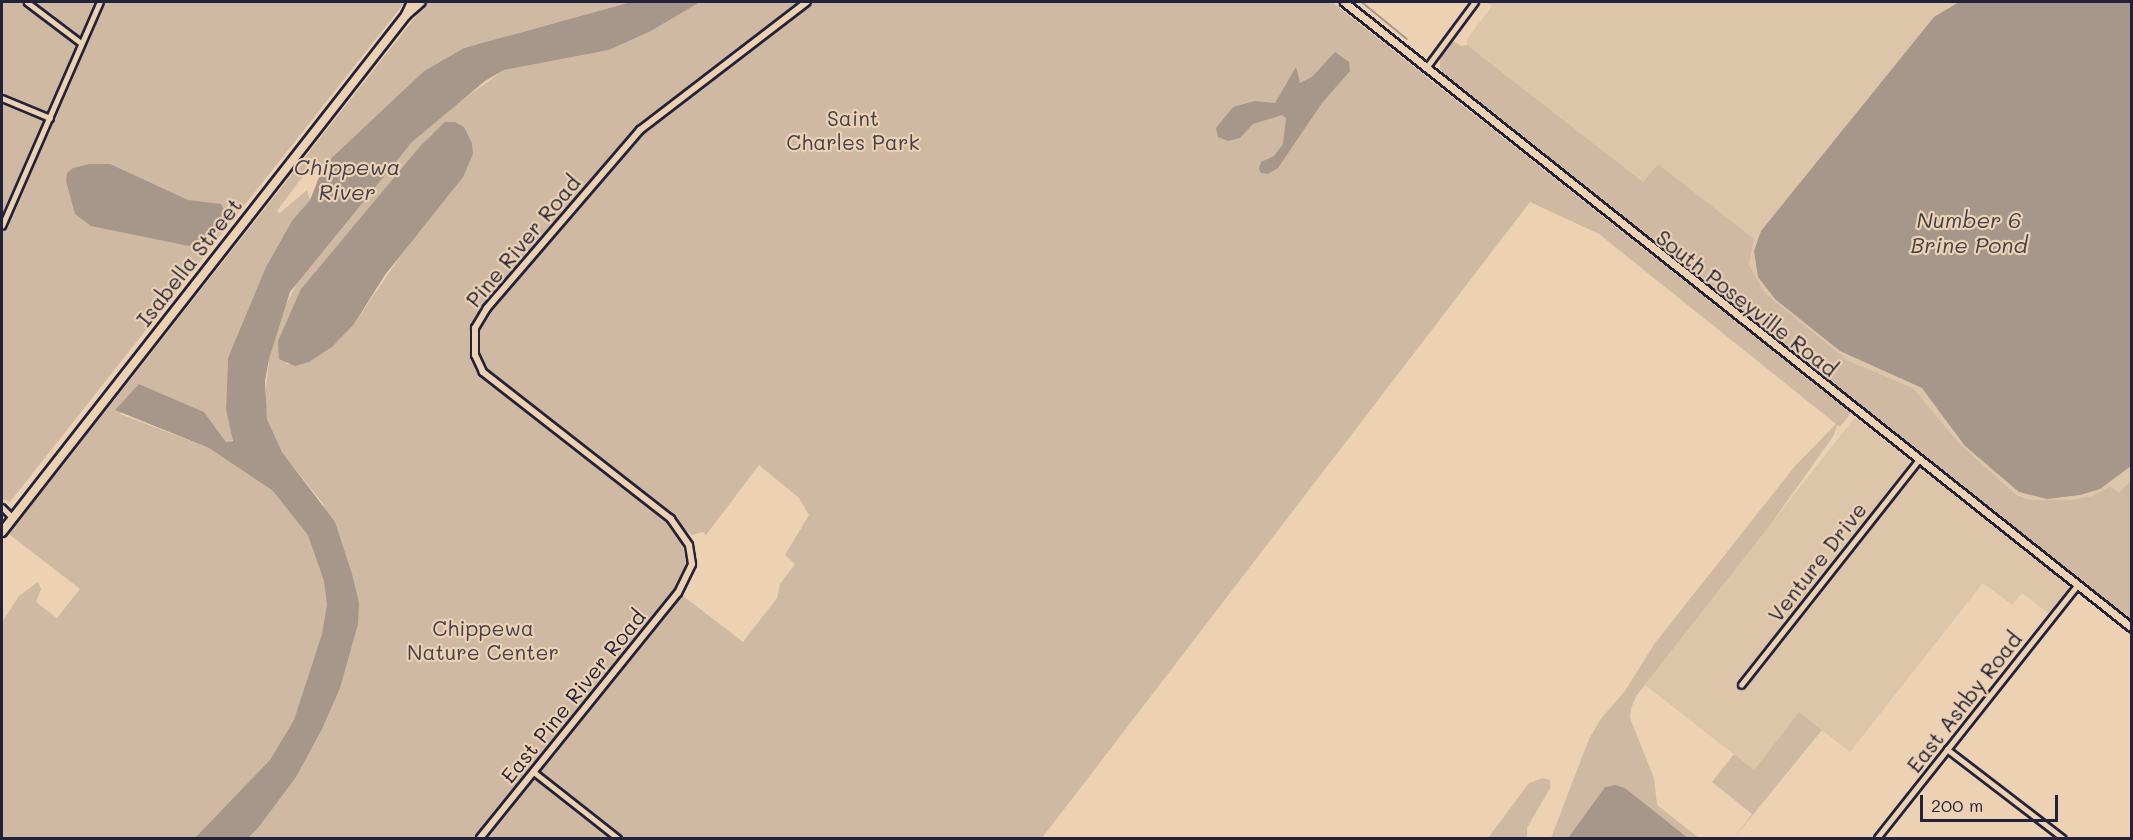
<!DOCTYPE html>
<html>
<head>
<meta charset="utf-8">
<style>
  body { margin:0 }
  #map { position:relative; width:2133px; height:840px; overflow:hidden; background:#ecd2b3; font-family:Mali,sans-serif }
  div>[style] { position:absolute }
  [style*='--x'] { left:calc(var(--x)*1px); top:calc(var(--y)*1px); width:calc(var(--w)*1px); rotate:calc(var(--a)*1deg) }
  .built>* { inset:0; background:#ddc5aa }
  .green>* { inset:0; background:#cfb9a2 }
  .water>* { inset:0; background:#a7968a }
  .stream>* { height:1.5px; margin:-0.75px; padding:0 0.75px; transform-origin:0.75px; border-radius:0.75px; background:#a7968a }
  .roads { filter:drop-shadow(2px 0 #22223b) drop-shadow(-2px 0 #22223b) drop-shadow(0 2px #22223b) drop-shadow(0 -2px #22223b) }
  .minor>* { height:4.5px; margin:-2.25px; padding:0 2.25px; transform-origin:2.25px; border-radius:2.25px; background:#ecd2b3 }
  .tertiary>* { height:6px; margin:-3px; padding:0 3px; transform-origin:3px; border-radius:3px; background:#ecd2b3 }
  .secondary>* { height:7px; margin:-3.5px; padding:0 3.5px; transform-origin:3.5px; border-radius:3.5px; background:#ecd2b3 }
  .trunk>* { height:8px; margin:-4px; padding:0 4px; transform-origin:4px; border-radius:4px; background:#ecd2b3 }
  span { translate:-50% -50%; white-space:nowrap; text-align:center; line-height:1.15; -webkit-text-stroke:4.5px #ecd2b3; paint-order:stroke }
  .park-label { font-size:21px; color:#454050 }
  .street-label { font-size:21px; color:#22223b }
  .water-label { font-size:22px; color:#433f4f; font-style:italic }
  .frame { position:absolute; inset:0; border:3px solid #22223b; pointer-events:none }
  .scale { position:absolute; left:1920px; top:795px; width:138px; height:27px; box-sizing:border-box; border:3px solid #22223b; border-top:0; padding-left:8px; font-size:18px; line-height:21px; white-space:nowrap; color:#22223b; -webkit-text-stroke:4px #ecd2b3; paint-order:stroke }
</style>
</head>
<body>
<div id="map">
  <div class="built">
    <i style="clip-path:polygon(1486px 2px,2131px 2px,2131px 479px,2119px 494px,2111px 486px,2092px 496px,2070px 500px,2030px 500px,2017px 494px,1959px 443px,1913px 388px,1847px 360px,1765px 293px,1749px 265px,1754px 240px,1658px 164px,1643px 182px,1467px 45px,1467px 39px,1492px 6px)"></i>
    <i style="clip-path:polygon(1855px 417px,2066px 583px,2068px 589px,2049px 614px,2022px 593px,2012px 605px,1983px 583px,1850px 752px,1799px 712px,1754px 770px,1645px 685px)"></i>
  </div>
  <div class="green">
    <i style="clip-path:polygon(2px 2px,405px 2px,10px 502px,2px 499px)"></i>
    <i style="clip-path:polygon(evenodd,427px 2px,631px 2px,464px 48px,424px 71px,324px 165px,313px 168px,300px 180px,277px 211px,280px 213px,307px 190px,310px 200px,276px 249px,228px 358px,226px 409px,234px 440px,226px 442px,204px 412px,139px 384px,120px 414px,209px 448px,273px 491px,301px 525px,324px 505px,282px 452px,267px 419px,265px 400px,269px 359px,282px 312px,300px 278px,412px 142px,440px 116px,504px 70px,609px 50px,651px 31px,700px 2px,802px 2px,635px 130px,480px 310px,470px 336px,473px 362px,496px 387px,675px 529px,687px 558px,681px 580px,674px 589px,743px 642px,777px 598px,780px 584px,795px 564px,785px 555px,809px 515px,799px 498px,759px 465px,706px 535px,703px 532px,692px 535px,496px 379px,482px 364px,477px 350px,479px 328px,487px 313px,630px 145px,812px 2px,1332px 2px,1851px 413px,1840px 427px,1837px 425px,1834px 435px,1771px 524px,1637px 695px,1631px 708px,1630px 718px,1654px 778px,1657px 805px,1699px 838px,1688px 838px,1625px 788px,1615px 785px,1605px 787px,1568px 838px,1551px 838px,1589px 739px,1600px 720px,1625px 691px,1655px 643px,1795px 466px,1836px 424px,1599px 234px,1530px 202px,1042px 838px,2px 838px,2px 622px,19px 596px,38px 582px,41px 589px,36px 602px,57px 618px,80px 589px,9px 534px,427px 2px,432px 133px,412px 239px,354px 324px,309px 362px,286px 364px,301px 289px,432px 133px)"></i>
    <i style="clip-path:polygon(1452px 40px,1461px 46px,1467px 45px,1643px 182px,1658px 164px,1754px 239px,1749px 265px,1765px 293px,1847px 360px,1913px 388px,1959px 443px,2017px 495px,2030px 500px,2070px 500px,2092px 496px,2111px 486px,2119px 493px,2131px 480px,2131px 621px,1440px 70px,1440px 58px)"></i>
    <i style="clip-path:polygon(1799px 712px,1822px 730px,1734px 838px,1752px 814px,1712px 782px,1734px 754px,1754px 770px)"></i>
    <i style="clip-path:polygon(1543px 778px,1550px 780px,1550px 788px,1527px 828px,1527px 838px,1488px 838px,1529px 783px)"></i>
  </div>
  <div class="water">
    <i style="clip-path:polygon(631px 2px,700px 2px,651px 31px,609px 50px,504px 70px,485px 81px,412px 142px,290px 292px,269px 359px,265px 381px,267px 419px,282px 452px,335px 522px,352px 574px,359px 603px,358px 624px,340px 688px,322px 729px,296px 777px,258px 828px,248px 838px,195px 838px,270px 760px,294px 720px,322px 634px,327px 605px,324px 581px,308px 535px,273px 491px,209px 448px,115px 410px,139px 384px,204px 412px,226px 442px,233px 441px,226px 409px,228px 358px,266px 267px,292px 221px,310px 200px,324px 165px,424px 71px,464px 48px)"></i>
    <i style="clip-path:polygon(1959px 2px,2131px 2px,2131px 466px,2100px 489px,2080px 495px,2047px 499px,2019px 492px,1965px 446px,1922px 388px,1840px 351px,1775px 299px,1758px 277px,1754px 251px,1761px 231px,1934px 17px)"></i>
    <i style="clip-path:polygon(1335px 52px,1349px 62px,1350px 71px,1322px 103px,1278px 168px,1268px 174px,1261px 173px,1259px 169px,1261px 162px,1274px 156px,1283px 144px,1286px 118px,1282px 115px,1253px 124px,1240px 138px,1228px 141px,1218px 137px,1216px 128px,1233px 107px,1255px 101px,1275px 103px,1296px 67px,1300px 83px,1312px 77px)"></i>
    <i style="clip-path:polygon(445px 122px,455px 122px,464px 127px,472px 143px,473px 154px,463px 177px,385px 275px,354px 324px,332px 347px,309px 362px,295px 366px,279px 359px,278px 341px,301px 289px,422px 144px)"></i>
    <i style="clip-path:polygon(89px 164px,110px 164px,188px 200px,221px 204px,227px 216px,215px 231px,189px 246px,91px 226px,75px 214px,66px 181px,67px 173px,73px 168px)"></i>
    <i style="clip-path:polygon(1615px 785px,1625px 788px,1688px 838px,1568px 838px,1605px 787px)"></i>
  </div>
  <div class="stream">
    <i style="--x:1362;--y:2;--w:58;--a:39.4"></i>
  </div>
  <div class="roads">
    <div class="minor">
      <i style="--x:27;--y:2;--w:68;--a:37.2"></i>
      <i style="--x:1426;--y:68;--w:82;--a:-53.4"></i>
      <i style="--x:2;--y:98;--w:52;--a:22.6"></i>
      <i style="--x:2;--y:226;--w:244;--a:-66.4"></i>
      <i style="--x:2;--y:507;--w:16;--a:45"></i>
      <i style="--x:1741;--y:685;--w:287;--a:-51.7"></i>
      <i style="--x:1947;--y:749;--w:146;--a:37.5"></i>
      <i style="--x:534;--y:772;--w:107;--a:38.2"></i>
      <i style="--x:1877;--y:838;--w:322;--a:-51.6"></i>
    </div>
    <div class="tertiary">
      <i style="--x:480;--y:838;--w:315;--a:-51.1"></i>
      <i style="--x:678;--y:593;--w:32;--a:-64"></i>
      <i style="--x:692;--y:564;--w:19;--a:-99"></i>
      <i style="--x:689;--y:545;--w:32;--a:-125"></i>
      <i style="--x:671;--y:519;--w:239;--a:-142"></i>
      <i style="--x:483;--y:372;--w:19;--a:-115"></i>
      <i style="--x:475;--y:355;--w:27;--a:-90"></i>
      <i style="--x:475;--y:328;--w:23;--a:-59"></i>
      <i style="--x:487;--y:308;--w:235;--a:-49.3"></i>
      <i style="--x:640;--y:130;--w:210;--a:-37.5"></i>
    </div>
    <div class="secondary">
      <i style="--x:1344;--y:2;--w:1006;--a:38.46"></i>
    </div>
    <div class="trunk">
      <i style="--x:407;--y:14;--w:18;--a:-41"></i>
      <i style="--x:2;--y:532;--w:656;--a:-51.99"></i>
      <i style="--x:406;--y:15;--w:14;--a:-65"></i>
    </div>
  </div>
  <div class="park-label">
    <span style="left:853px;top:130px">Saint<br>Charles Park</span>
    <span style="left:483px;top:640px">Chippewa<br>Nature Center</span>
  </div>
  <div class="street-label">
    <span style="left:523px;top:241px;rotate:-50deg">Pine River Road</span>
    <span style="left:189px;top:262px;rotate:-52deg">Isabella Street</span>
    <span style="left:1747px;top:303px;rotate:38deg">South Poseyville Road</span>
    <span style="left:1817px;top:562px;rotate:-52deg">Venture Drive</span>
    <span style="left:573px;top:696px;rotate:-51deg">East Pine River Road</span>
    <span style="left:1964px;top:702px;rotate:-52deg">East Ashby Road</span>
  </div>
  <div class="water-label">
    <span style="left:347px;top:179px">Chippewa<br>River</span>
    <span style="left:1969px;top:232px">Number 6<br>Brine Pond</span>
  </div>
  <div class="frame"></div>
  <div class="scale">200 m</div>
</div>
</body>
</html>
